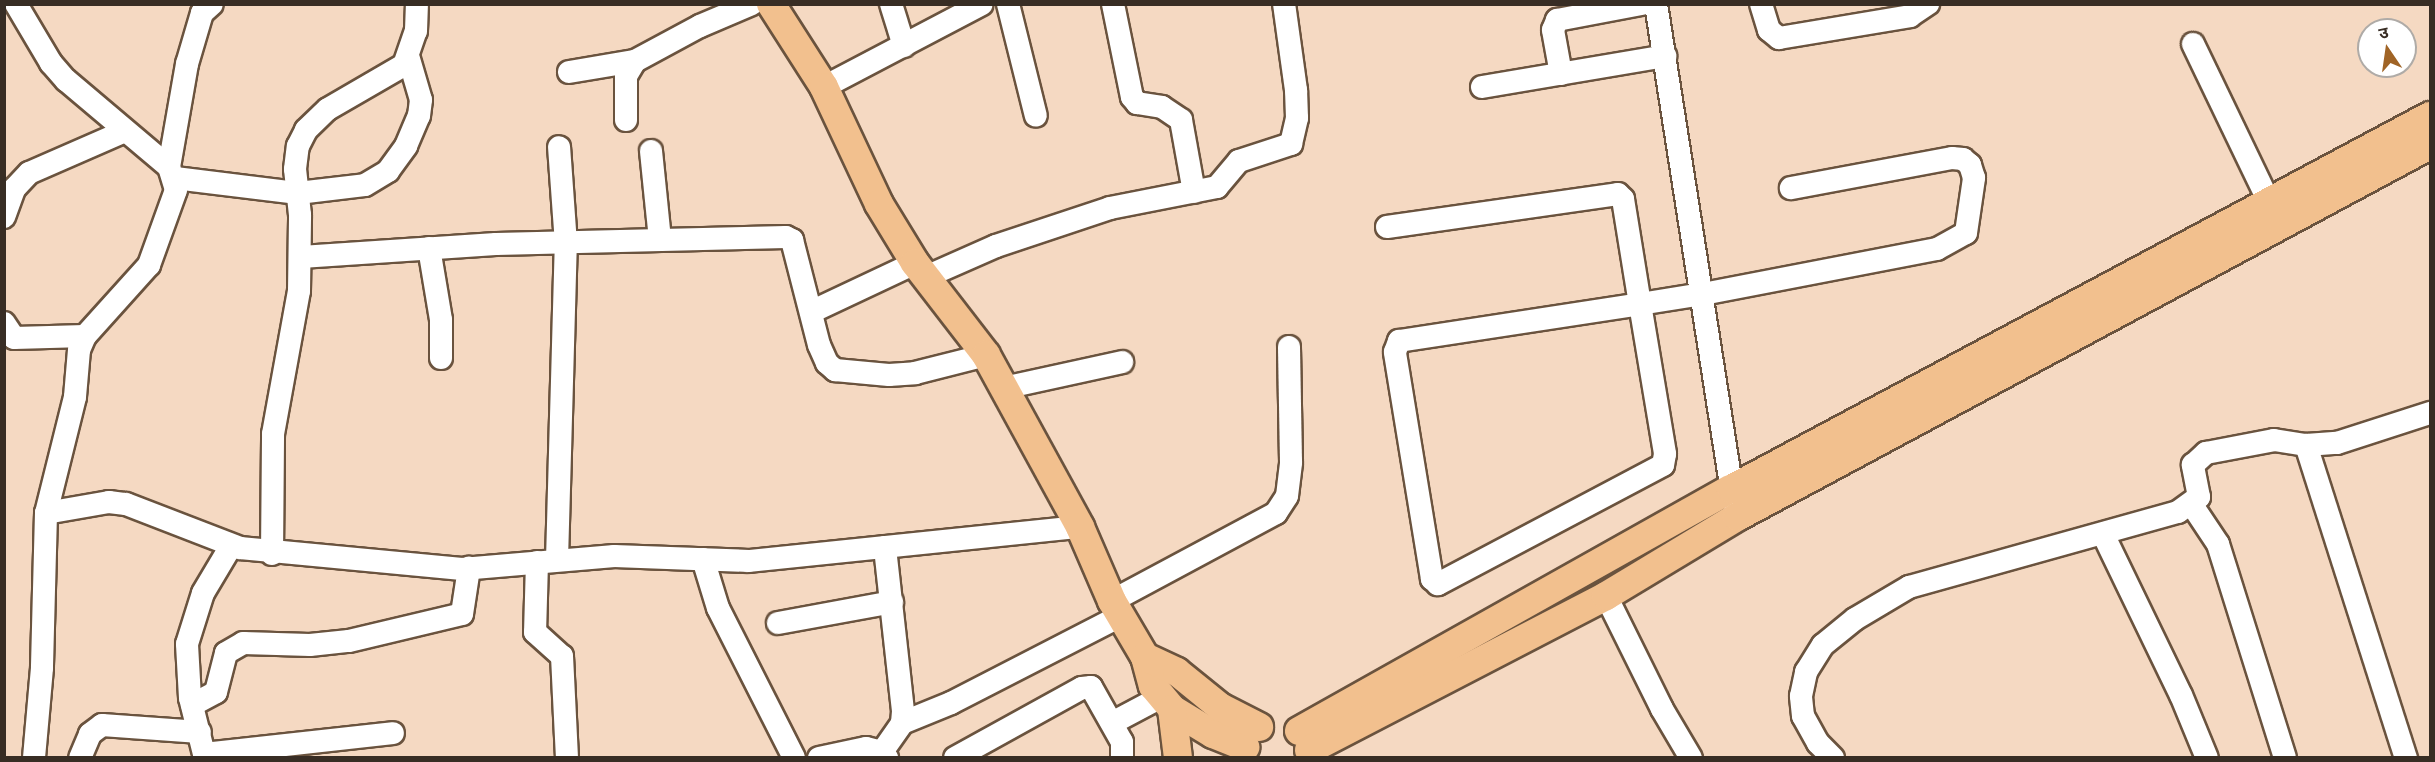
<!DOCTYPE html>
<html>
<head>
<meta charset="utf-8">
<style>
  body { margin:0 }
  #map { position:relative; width:2435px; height:762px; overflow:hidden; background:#f5d9c2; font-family:"Asap Condensed","Noto Sans Devanagari",sans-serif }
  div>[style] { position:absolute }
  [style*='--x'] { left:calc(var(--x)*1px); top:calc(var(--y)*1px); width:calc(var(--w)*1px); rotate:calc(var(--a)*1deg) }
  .roads { filter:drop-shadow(2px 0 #6a533e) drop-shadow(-2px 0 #6a533e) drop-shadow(0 2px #6a533e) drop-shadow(0 -2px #6a533e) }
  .minor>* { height:22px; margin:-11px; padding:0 11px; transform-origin:11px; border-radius:11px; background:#fff }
  .major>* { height:28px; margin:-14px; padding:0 14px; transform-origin:14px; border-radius:14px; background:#f2c08e }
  span { translate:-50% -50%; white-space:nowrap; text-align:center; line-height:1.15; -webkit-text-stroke:6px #fff; paint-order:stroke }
  .frame { position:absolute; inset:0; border:6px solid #382d24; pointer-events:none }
  .north { position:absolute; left:2357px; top:18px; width:60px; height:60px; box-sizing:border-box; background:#fff; border:2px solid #afaba7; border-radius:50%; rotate:347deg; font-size:16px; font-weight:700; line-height:24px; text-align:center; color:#382d24 }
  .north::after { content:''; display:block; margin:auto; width:21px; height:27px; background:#a06426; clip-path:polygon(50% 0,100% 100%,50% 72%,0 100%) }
</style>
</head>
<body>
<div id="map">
  <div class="roads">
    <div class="minor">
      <i style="--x:16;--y:4;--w:69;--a:59.3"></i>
      <i style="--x:51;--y:63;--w:23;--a:49"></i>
      <i style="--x:66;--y:80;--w:135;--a:40.2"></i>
      <i style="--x:169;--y:167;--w:24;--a:73"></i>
      <i style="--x:176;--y:190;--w:80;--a:109.8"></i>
      <i style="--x:149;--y:265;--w:96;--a:132"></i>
      <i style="--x:85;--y:336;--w:15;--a:113"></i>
      <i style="--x:79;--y:350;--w:47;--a:94.9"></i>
      <i style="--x:75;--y:397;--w:120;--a:104"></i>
      <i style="--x:46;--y:513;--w:155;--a:91.5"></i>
      <i style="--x:42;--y:668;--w:90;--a:95.1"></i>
      <i style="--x:891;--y:4;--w:44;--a:72.8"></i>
      <i style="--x:1008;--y:4;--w:115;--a:76"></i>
      <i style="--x:1113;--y:4;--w:95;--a:78.5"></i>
      <i style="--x:1132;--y:97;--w:8;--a:50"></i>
      <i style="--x:1137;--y:103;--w:25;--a:9"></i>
      <i style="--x:1162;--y:107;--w:23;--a:34"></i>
      <i style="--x:1181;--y:120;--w:73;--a:79.8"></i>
      <i style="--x:1656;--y:4;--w:506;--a:81.13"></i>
      <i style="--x:1761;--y:4;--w:27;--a:73"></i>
      <i style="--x:1769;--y:30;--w:13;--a:39"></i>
      <i style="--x:1779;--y:38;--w:133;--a:-9.5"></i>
      <i style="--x:1910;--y:16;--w:22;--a:-34"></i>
      <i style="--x:2193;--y:44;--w:178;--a:64.3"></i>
      <i style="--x:569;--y:72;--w:67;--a:-9.5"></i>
      <i style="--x:1561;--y:74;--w:45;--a:-100.3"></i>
      <i style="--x:1553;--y:30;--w:11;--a:-68"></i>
      <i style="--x:1557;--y:20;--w:86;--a:-10.7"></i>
      <i style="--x:824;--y:87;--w:178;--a:-27.7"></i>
      <i style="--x:1482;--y:87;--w:186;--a:-9.6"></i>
      <i style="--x:626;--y:120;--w:44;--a:-90"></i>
      <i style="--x:626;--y:76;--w:17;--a:-59"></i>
      <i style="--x:635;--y:61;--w:74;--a:-28.3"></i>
      <i style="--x:700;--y:26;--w:56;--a:-22.9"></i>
      <i style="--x:651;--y:151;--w:89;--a:84.2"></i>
      <i style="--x:169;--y:167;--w:105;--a:-80.1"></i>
      <i style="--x:187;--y:64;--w:53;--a:-73.6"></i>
      <i style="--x:202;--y:13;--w:13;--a:-42"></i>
      <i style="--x:175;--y:178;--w:124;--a:7"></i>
      <i style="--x:298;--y:193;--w:67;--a:-6.8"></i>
      <i style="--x:365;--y:185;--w:27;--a:-31"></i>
      <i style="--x:388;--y:171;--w:31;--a:-54"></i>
      <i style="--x:406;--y:146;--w:33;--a:-67"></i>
      <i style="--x:419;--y:116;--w:16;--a:-83"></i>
      <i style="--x:421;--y:100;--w:43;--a:-106.3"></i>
      <i style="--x:4;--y:217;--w:30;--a:-70"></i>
      <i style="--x:14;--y:189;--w:22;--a:-47"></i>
      <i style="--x:29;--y:173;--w:105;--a:-23.6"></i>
      <i style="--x:1387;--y:227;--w:233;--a:-8.1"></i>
      <i style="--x:1618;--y:194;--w:7;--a:45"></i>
      <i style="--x:1623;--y:199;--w:106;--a:80.8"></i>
      <i style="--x:1640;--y:304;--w:152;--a:80.5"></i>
      <i style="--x:1665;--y:454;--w:11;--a:100"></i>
      <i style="--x:1663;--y:465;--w:255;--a:152.1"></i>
      <i style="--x:1438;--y:584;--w:8;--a:-140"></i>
      <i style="--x:1432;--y:579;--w:230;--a:-99.3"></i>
      <i style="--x:1395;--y:352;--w:12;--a:-70"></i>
      <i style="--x:1399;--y:341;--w:244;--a:-8.7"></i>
      <i style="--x:1640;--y:304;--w:64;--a:-9"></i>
      <i style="--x:1703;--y:294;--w:238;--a:-10.9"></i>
      <i style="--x:1937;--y:249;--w:33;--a:-29"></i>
      <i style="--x:1966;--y:233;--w:56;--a:-81.7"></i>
      <i style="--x:1974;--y:178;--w:14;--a:-107"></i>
      <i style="--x:1970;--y:165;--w:9;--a:-139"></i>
      <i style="--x:1963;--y:159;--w:11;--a:-175"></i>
      <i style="--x:1952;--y:158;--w:164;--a:169.4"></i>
      <i style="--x:429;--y:248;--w:73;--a:80.5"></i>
      <i style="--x:441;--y:320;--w:38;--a:90"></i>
      <i style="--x:301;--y:257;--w:195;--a:-3.8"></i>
      <i style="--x:496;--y:244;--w:290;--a:-1.4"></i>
      <i style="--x:786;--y:237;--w:7;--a:27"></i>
      <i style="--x:792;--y:240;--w:108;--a:75.6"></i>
      <i style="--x:819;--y:345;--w:20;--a:66"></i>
      <i style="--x:827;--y:363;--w:11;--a:41"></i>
      <i style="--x:835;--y:370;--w:54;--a:5.3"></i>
      <i style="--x:889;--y:375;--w:26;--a:-4"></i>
      <i style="--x:915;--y:373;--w:73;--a:-14.2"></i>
      <i style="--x:928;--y:276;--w:74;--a:-23.8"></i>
      <i style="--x:996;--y:246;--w:120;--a:-18.4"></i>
      <i style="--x:1110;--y:208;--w:109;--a:-11.1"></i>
      <i style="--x:1217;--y:187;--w:34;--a:-50"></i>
      <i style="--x:1239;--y:161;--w:55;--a:-18.1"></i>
      <i style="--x:1291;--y:144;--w:27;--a:-77"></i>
      <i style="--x:1297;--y:118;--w:28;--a:-92"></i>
      <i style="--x:1296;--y:90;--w:87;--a:-97.9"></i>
      <i style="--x:811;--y:312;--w:115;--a:-25.2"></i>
      <i style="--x:4;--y:323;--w:18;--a:56"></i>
      <i style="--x:14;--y:338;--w:71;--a:-1.6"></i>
      <i style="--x:1004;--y:388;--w:121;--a:-12.4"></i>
      <i style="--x:2306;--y:445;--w:329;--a:72.3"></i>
      <i style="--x:2192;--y:505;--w:47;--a:56.3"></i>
      <i style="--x:2218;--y:544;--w:224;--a:72.6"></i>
      <i style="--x:46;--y:513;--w:64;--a:-9.9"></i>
      <i style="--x:109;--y:502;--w:17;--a:7"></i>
      <i style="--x:126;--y:504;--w:122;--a:21.1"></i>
      <i style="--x:240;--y:548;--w:223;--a:5.4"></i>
      <i style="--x:462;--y:569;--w:153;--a:-4.9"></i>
      <i style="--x:614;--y:556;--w:135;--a:2.1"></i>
      <i style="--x:749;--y:561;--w:333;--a:-5.9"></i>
      <i style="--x:2103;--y:534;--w:179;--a:64.2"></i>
      <i style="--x:2181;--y:695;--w:68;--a:67.6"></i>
      <i style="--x:272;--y:554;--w:120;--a:-89.5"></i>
      <i style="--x:273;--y:434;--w:145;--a:-79.7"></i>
      <i style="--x:299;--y:291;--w:76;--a:-89.2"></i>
      <i style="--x:300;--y:215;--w:46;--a:-96.2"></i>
      <i style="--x:295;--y:169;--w:23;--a:-83"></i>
      <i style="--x:298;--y:146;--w:18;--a:-63"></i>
      <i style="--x:306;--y:130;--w:30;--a:-44"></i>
      <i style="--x:328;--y:109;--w:88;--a:-30.1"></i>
      <i style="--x:404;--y:65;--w:36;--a:-71"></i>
      <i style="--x:416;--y:31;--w:27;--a:-88"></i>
      <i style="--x:703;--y:559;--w:51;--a:73"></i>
      <i style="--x:718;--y:608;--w:168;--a:63.1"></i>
      <i style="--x:557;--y:560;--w:316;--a:-88.4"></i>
      <i style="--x:566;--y:244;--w:97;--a:-94.1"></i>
      <i style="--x:537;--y:562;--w:70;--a:91.6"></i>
      <i style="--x:535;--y:632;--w:36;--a:42"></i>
      <i style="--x:562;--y:656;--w:102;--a:87.2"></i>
      <i style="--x:1606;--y:596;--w:126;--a:63.6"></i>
      <i style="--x:1662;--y:709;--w:57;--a:59.4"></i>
      <i style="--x:1112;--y:601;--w:186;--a:-28.2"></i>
      <i style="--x:1276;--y:513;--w:20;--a:-57"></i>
      <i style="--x:1287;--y:496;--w:34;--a:-83"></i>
      <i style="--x:1291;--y:462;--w:115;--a:-91"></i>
      <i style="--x:778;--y:623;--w:116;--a:-10.4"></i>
      <i style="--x:192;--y:705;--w:27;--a:-28"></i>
      <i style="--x:216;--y:692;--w:40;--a:-75.6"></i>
      <i style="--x:226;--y:653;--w:20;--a:-30"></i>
      <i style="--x:243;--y:643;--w:67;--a:1.7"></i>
      <i style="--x:310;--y:645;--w:39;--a:-6"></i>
      <i style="--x:349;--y:641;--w:116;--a:-13.4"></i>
      <i style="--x:462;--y:614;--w:47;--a:-81.3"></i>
      <i style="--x:902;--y:723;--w:53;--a:-22.2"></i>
      <i style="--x:951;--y:703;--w:190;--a:-27.2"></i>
      <i style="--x:1112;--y:723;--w:55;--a:-28"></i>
      <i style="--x:882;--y:752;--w:35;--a:-55"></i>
      <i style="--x:902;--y:723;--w:12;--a:-85"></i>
      <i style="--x:903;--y:711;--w:165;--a:-96.3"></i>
      <i style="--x:204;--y:754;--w:190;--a:-6.3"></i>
      <i style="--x:80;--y:758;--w:26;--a:-67"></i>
      <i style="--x:90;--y:734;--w:15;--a:-37"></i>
      <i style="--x:102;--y:725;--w:98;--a:4.1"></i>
      <i style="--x:205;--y:758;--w:62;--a:-104"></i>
      <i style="--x:190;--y:698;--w:54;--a:-93.2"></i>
      <i style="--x:187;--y:644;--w:53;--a:-72.6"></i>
      <i style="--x:203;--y:593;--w:55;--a:-59.2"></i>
      <i style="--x:819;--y:758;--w:48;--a:-12"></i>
      <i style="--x:866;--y:748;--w:16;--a:14"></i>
      <i style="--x:882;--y:752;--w:8;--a:50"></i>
      <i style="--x:955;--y:758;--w:145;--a:-28.9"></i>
      <i style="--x:1082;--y:688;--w:9;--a:-6"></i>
      <i style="--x:1091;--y:687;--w:63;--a:60.6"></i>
      <i style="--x:1122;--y:742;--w:16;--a:90"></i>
      <i style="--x:1833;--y:758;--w:21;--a:-135"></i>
      <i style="--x:1818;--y:743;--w:31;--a:-119"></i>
      <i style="--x:1803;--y:716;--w:20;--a:-96"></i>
      <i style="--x:1801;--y:696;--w:25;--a:-78"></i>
      <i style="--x:1806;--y:672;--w:32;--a:-58"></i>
      <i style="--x:1823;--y:645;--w:41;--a:-39.1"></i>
      <i style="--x:1855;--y:619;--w:63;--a:-30.7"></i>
      <i style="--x:1909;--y:587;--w:279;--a:-15.6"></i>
      <i style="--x:2178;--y:512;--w:26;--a:-36"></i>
      <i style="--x:2199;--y:497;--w:33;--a:-101"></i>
      <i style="--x:2193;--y:465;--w:18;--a:-43"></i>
      <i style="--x:2206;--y:453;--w:69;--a:-10.8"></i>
      <i style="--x:2274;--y:440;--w:32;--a:9"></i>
      <i style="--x:2306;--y:445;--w:31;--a:-4"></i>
      <i style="--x:2337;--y:443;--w:98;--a:-17.9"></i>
    </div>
    <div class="major">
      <i style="--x:771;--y:4;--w:98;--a:57.4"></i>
      <i style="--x:824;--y:87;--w:129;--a:64.8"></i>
      <i style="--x:879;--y:204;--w:69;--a:58.6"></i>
      <i style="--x:915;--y:263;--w:116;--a:52.3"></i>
      <i style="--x:986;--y:355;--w:196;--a:61.3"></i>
      <i style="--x:1080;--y:527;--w:81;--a:66.6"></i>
      <i style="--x:1112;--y:601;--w:65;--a:59.5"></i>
      <i style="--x:1145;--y:657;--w:30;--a:75"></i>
      <i style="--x:1153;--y:686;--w:30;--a:50"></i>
      <i style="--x:1172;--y:709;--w:48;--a:31.4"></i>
      <i style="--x:1213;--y:734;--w:35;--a:22"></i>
      <i style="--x:1145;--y:657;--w:35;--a:25"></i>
      <i style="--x:1177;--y:672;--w:55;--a:39.1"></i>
      <i style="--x:1220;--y:707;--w:44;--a:27.1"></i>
      <i style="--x:1172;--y:709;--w:49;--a:83"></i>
      <i style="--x:1299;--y:731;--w:495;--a:-29.3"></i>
      <i style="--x:1731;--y:489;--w:792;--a:-28.09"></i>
      <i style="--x:1309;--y:750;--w:335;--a:-27.4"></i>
      <i style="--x:1606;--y:596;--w:153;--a:-31.1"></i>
      <i style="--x:1737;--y:517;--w:787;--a:-28.23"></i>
    </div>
  </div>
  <div class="frame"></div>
  <div class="north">उ</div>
</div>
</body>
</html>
